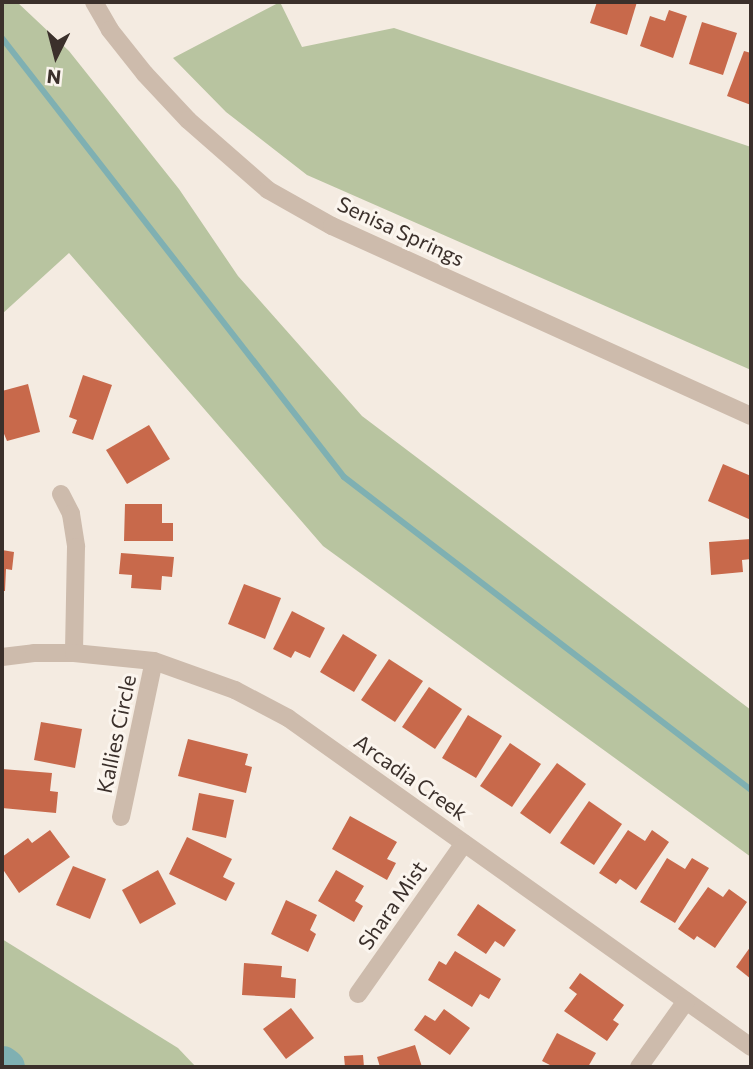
<!DOCTYPE html>
<html>
<head>
<meta charset="utf-8">
<style>
  body { margin:0 }
  #map { position:relative; width:753px; height:1069px; overflow:hidden; background:#f4ebe1; font-family:Commissioner,sans-serif }
  div>[style] { position:absolute }
  [style*='--x'] { left:calc(var(--x)*1px); top:calc(var(--y)*1px); width:calc(var(--w)*1px); rotate:calc(var(--a)*1deg) }
  .green>* { inset:0; background:#b8c4a0 }
  .stream>* { height:6px; margin:-3px; padding:0 3px; transform-origin:3px; border-radius:3px; background:#7fb0b2 }
  .river>* { height:37px; margin:-18.5px; padding:0 18.5px; transform-origin:18.5px; border-radius:18.5px; background:#7fb0b2 }
  .building>* { inset:0; background:#c8694b }
  .street>* { height:18px; margin:-9px; padding:0 9px; transform-origin:9px; border-radius:9px; background:#cdbbac }
  span { translate:-50% -50%; white-space:nowrap; text-align:center; line-height:1.15; -webkit-text-stroke:6px #fbf5ee; paint-order:stroke }
  .street-label { font-size:21px; color:#3b302b }
  .frame { position:absolute; inset:0; border:4px solid #3b302b; pointer-events:none }
  .north { position:absolute; left:21px; top:21px; width:70px; height:70px; -webkit-text-stroke:5px #fbf5ee; paint-order:stroke; rotate:186deg; font-size:19px; font-weight:700; line-height:28px; text-align:center; color:#3b302b }
  .north::after { content:''; display:block; margin:auto; width:24px; height:32px; background:#3b302b; clip-path:polygon(50% 0,100% 100%,50% 72%,0 100%) }
</style>
</head>
<body>
<div id="map">
  <div class="green">
    <i style="clip-path:polygon(2px 2px,17px 2px,69px 51px,179px 189px,238px 276px,362px 416px,751px 710px,751px 857px,323px 546px,69px 253px,2px 314px)"></i>
    <i style="clip-path:polygon(280px 2px,302px 47px,394px 28px,751px 147px,751px 370px,307px 175px,226px 112px,173px 58px)"></i>
    <i style="clip-path:polygon(2px 939px,178px 1048px,196px 1067px,2px 1067px)"></i>
  </div>
  <div class="stream">
    <i style="--x:2;--y:38;--w:556;--a:52.08"></i>
    <i style="--x:344;--y:477;--w:513;--a:37.56"></i>
  </div>
  <div class="river">
    <i style="--x:2;--y:1064;--w:5;--a:37"></i>
  </div>
  <div class="building">
    <i style="clip-path:polygon(597px 2px,637px 2px,627px 35px,590px 23px)"></i>
    <i style="clip-path:polygon(669px 10px,687px 16px,673px 58px,640px 46px,650px 16px,665px 21px)"></i>
    <i style="clip-path:polygon(702px 22px,737px 33px,723px 75px,689px 64px)"></i>
    <i style="clip-path:polygon(744px 51px,751px 53px,751px 105px,727px 96px)"></i>
    <i style="clip-path:polygon(83px 375px,112px 385px,93px 440px,72px 433px,77px 420px,69px 417px)"></i>
    <i style="clip-path:polygon(28px 384px,40px 432px,7px 441px,2px 429px,2px 391px)"></i>
    <i style="clip-path:polygon(149px 425px,170px 459px,127px 484px,106px 450px)"></i>
    <i style="clip-path:polygon(723px 464px,751px 476px,751px 520px,708px 501px)"></i>
    <i style="clip-path:polygon(125px 504px,162px 504px,162px 523px,173px 523px,173px 541px,124px 541px)"></i>
    <i style="clip-path:polygon(751px 539px,751px 559px,742px 560px,743px 572px,711px 575px,709px 542px)"></i>
    <i style="clip-path:polygon(2px 550px,14px 552px,12px 570px,6px 569px,5px 591px,2px 591px)"></i>
    <i style="clip-path:polygon(121px 553px,174px 557px,172px 577px,162px 576px,161px 590px,131px 588px,132px 575px,119px 574px)"></i>
    <i style="clip-path:polygon(244px 584px,281px 598px,265px 639px,228px 624px)"></i>
    <i style="clip-path:polygon(292px 611px,325px 628px,310px 658px,295px 651px,291px 658px,273px 649px)"></i>
    <i style="clip-path:polygon(343px 634px,377px 655px,354px 692px,320px 672px)"></i>
    <i style="clip-path:polygon(389px 659px,423px 681px,395px 722px,361px 700px)"></i>
    <i style="clip-path:polygon(429px 687px,462px 709px,435px 749px,402px 727px)"></i>
    <i style="clip-path:polygon(468px 715px,502px 736px,476px 778px,442px 758px)"></i>
    <i style="clip-path:polygon(41px 722px,82px 729px,75px 768px,34px 760px)"></i>
    <i style="clip-path:polygon(188px 739px,248px 754px,245px 765px,252px 767px,246px 793px,178px 776px)"></i>
    <i style="clip-path:polygon(510px 743px,541px 764px,512px 807px,480px 786px)"></i>
    <i style="clip-path:polygon(557px 763px,586px 784px,550px 834px,520px 813px)"></i>
    <i style="clip-path:polygon(2px 769px,52px 773px,50px 791px,58px 792px,56px 813px,2px 808px)"></i>
    <i style="clip-path:polygon(199px 793px,234px 800px,226px 838px,192px 830px)"></i>
    <i style="clip-path:polygon(589px 801px,622px 824px,594px 865px,560px 843px)"></i>
    <i style="clip-path:polygon(350px 816px,397px 842px,387px 859px,396px 863px,387px 880px,332px 849px)"></i>
    <i style="clip-path:polygon(50px 830px,70px 857px,19px 893px,2px 868px,2px 857px,28px 838px,32px 843px)"></i>
    <i style="clip-path:polygon(628px 830px,645px 841px,652px 830px,669px 842px,636px 890px,620px 879px,616px 884px,599px 873px)"></i>
    <i style="clip-path:polygon(187px 837px,232px 859px,223px 877px,235px 883px,226px 901px,169px 874px)"></i>
    <i style="clip-path:polygon(667px 858px,685px 869px,692px 858px,709px 868px,675px 923px,640px 902px)"></i>
    <i style="clip-path:polygon(73px 866px,106px 879px,90px 919px,56px 905px)"></i>
    <i style="clip-path:polygon(158px 870px,176px 904px,140px 924px,122px 890px)"></i>
    <i style="clip-path:polygon(336px 870px,364px 886px,355px 901px,363px 906px,354px 922px,318px 901px)"></i>
    <i style="clip-path:polygon(708px 887px,723px 897px,729px 889px,747px 902px,715px 948px,697px 936px,694px 940px,678px 929px)"></i>
    <i style="clip-path:polygon(286px 900px,317px 915px,310px 930px,316px 934px,308px 952px,271px 934px)"></i>
    <i style="clip-path:polygon(478px 904px,516px 930px,504px 947px,495px 941px,486px 954px,457px 935px)"></i>
    <i style="clip-path:polygon(751px 946px,751px 979px,736px 967px)"></i>
    <i style="clip-path:polygon(455px 951px,501px 979px,489px 999px,480px 994px,472px 1007px,428px 980px,439px 961px,446px 965px)"></i>
    <i style="clip-path:polygon(244px 963px,282px 966px,281px 977px,296px 979px,295px 998px,242px 995px)"></i>
    <i style="clip-path:polygon(580px 973px,624px 1005px,613px 1020px,619px 1024px,607px 1041px,564px 1011px,577px 994px,569px 988px)"></i>
    <i style="clip-path:polygon(291px 1008px,314px 1038px,286px 1059px,263px 1029px)"></i>
    <i style="clip-path:polygon(444px 1009px,470px 1028px,450px 1055px,414px 1030px,425px 1015px,435px 1021px)"></i>
    <i style="clip-path:polygon(557px 1033px,596px 1053px,588px 1067px,554px 1067px,542px 1061px)"></i>
    <i style="clip-path:polygon(415px 1045px,422px 1067px,380px 1067px,377px 1057px)"></i>
    <i style="clip-path:polygon(363px 1055px,364px 1067px,345px 1067px,344px 1056px)"></i>
  </div>
  <div class="street">
    <i style="--x:94;--y:2;--w:32;--a:60"></i>
    <i style="--x:110;--y:30;--w:56;--a:51.5"></i>
    <i style="--x:145;--y:74;--w:63;--a:46.9"></i>
    <i style="--x:188;--y:120;--w:106;--a:41.2"></i>
    <i style="--x:268;--y:190;--w:73;--a:29.4"></i>
    <i style="--x:332;--y:226;--w:460;--a:24.4"></i>
    <i style="--x:61;--y:494;--w:22;--a:63"></i>
    <i style="--x:71;--y:514;--w:33;--a:81"></i>
    <i style="--x:76;--y:547;--w:106;--a:91.1"></i>
    <i style="--x:2;--y:657;--w:32;--a:-7"></i>
    <i style="--x:34;--y:653;--w:40;--a:0"></i>
    <i style="--x:74;--y:653;--w:80;--a:5.7"></i>
    <i style="--x:154;--y:661;--w:86;--a:19.7"></i>
    <i style="--x:235;--y:690;--w:60;--a:27.8"></i>
    <i style="--x:288;--y:718;--w:568;--a:35.4"></i>
    <i style="--x:121;--y:817;--w:159;--a:-78.1"></i>
    <i style="--x:358;--y:994;--w:184;--a:-54.9"></i>
    <i style="--x:639;--y:1067;--w:81;--a:-54.5"></i>
  </div>
  <div class="street-label">
    <span style="left:401px;top:231px;rotate:25deg">Senisa Springs</span>
    <span style="left:116px;top:734px;rotate:-78deg">Kallies Circle</span>
    <span style="left:411px;top:777px;rotate:35deg">Arcadia Creek</span>
    <span style="left:392px;top:905px;rotate:-55deg">Shara Mist</span>
  </div>
  <div class="frame"></div>
  <div class="north">N</div>
</div>
</body>
</html>
